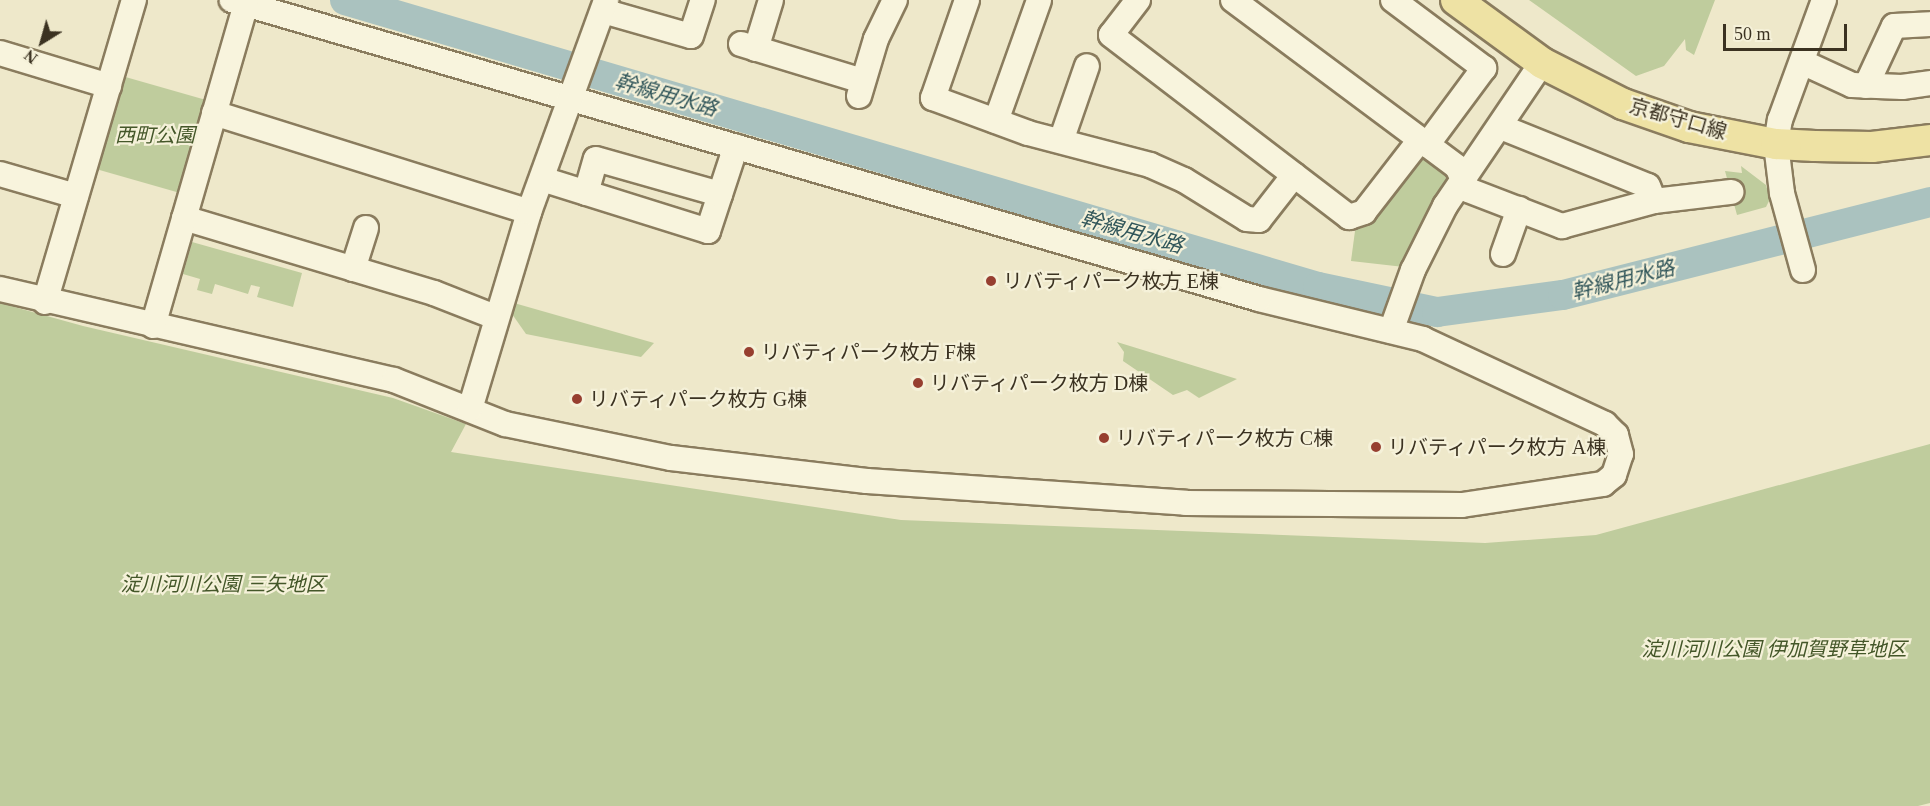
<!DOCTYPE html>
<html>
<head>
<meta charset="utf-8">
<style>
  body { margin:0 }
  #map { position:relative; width:1930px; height:806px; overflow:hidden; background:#eee8ca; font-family:"Times New Roman","Noto Sans JP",serif }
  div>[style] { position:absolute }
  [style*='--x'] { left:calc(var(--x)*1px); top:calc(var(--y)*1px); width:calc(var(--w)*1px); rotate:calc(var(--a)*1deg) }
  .green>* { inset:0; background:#bfcc9d }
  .river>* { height:30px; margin:-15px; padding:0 15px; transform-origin:15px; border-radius:15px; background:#aac2bf }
  .roads { filter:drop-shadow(2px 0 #8a7c5e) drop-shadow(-2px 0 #8a7c5e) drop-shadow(0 2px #8a7c5e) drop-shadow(0 -2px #8a7c5e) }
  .minor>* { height:24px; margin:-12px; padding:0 12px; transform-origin:12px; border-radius:12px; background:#f8f4dd }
  .major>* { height:30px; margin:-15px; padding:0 15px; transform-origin:15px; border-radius:15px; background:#eee2a4 }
  .dots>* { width:16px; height:16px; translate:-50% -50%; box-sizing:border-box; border:3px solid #f5f1d9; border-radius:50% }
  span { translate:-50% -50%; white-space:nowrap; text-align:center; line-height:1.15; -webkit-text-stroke:4.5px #f5f1d9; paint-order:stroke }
  .street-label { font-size:20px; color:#3b3221 }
  .park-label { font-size:20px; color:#445729; font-style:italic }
  .poi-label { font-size:20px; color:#3b3221 }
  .left { translate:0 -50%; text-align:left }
  .water-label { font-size:21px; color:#31565a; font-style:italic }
  .north { position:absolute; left:12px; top:12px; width:60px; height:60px; -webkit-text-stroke:4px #f5f1d9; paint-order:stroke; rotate:217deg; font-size:16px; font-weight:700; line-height:24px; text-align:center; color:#3b3221 }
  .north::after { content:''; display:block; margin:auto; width:21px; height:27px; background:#3b3221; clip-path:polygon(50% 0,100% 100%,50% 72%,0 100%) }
  .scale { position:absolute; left:1723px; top:24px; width:124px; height:27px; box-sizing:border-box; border:3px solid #3b3221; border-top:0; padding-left:8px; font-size:18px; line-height:21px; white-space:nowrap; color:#3b3221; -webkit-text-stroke:4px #f5f1d9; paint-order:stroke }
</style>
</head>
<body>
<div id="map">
  <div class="green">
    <i style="clip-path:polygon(1529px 0,1715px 0,1694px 55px,1686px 50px,1685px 39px,1664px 66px,1636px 76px)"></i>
    <i style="clip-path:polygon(122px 76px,213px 102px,187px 195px,96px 169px)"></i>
    <i style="clip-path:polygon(1426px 154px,1448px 170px,1450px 182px,1404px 267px,1351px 261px,1355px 231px,1412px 157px)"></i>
    <i style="clip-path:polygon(1741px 166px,1766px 185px,1770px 199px,1766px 207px,1737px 215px,1725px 171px,1742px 173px)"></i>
    <i style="clip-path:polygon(192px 242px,302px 273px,293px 307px,257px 297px,260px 287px,251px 285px,248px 294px,215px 284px,212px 294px,197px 290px,200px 279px,183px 274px)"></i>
    <i style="clip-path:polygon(0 303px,83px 326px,393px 398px,466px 424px,451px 452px,901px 520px,1485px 543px,1596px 535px,1930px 444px,1930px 803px,1918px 806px,0 806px)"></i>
    <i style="clip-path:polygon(514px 303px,654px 343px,641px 357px,526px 334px,512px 314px)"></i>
    <i style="clip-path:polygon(1117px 342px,1237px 379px,1199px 398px,1187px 390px,1173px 395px,1123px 361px,1124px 352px)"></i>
  </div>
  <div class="river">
    <i style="--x:345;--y:0;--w:1014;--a:16.43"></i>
    <i style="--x:1318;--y:287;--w:122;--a:11.9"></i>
    <i style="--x:1437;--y:312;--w:127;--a:-7.7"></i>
    <i style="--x:1563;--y:295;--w:379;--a:-14.2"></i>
  </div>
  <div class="roads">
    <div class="minor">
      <i style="--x:967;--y:0;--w:104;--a:109.1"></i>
      <i style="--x:933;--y:98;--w:101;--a:20.2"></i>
      <i style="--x:1028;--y:133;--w:126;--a:14.7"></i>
      <i style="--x:1150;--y:165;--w:37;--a:24"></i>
      <i style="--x:1184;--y:180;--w:74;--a:31.8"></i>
      <i style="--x:1247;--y:219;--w:12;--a:5"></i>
      <i style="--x:1259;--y:220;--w:57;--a:-52.1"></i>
      <i style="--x:1138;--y:0;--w:44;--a:127.6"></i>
      <i style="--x:1111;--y:35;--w:300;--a:37.4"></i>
      <i style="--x:1349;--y:217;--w:16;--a:-18"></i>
      <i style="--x:1364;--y:212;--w:90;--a:-52.2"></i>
      <i style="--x:1233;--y:0;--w:279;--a:36.7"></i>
      <i style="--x:1457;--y:167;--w:25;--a:64"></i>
      <i style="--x:1468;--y:190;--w:101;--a:21"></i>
      <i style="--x:1562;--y:226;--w:95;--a:-15.2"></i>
      <i style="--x:1654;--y:201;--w:78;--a:-6.7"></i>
      <i style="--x:1393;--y:0;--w:114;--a:36.8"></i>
      <i style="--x:1484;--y:68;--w:96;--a:126.5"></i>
      <i style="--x:603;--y:11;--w:91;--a:15.9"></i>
      <i style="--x:691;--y:36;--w:38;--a:-72"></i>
      <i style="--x:741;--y:44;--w:127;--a:16.9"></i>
      <i style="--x:756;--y:49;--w:51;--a:-73"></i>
      <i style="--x:0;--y:53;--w:114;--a:16.8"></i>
      <i style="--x:1802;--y:62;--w:55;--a:24.7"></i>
      <i style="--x:1852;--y:85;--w:50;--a:2.3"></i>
      <i style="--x:1902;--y:87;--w:28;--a:-8"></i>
      <i style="--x:1866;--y:86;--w:66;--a:-65"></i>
      <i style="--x:1894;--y:26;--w:36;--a:-3"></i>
      <i style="--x:859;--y:96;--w:59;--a:-73.4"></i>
      <i style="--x:876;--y:39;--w:43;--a:-64"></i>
      <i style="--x:214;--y:113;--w:330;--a:17.4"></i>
      <i style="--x:996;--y:121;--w:128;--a:-70.4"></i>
      <i style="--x:1501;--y:127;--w:158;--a:21.9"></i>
      <i style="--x:1648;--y:186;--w:16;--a:68"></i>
      <i style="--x:1061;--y:141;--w:79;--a:-70.9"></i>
      <i style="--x:0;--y:174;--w:79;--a:16.1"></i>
      <i style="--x:542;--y:179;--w:174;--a:17.4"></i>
      <i style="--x:708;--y:231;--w:89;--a:-71.8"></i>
      <i style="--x:586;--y:193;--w:35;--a:-74"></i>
      <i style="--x:596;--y:159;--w:129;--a:15.8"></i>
      <i style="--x:184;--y:218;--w:261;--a:16.7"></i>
      <i style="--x:434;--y:293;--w:66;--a:21.5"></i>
      <i style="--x:1503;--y:254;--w:48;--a:-70.4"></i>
      <i style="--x:353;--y:269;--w:43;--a:-72.4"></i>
      <i style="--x:1803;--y:270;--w:80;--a:-105.3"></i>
      <i style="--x:1782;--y:193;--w:49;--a:-97"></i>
      <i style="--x:1776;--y:144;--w:24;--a:-81"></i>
      <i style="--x:1780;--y:120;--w:128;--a:-69.9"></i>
      <i style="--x:0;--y:289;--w:404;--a:13"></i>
      <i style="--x:394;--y:380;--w:119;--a:21.6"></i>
      <i style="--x:505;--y:424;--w:169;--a:11.6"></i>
      <i style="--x:671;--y:458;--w:197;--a:6.7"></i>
      <i style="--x:867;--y:481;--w:320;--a:3.9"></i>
      <i style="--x:1186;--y:503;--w:276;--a:0.4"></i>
      <i style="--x:1462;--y:505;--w:143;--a:-8.5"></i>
      <i style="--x:1603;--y:484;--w:14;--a:-39"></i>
      <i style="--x:1614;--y:475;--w:22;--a:-72"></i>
      <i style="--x:1621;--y:454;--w:20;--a:-105"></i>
      <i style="--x:1616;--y:435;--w:16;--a:-135"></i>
      <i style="--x:1605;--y:424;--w:201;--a:-155"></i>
      <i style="--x:1423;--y:339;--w:169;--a:-166.3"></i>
      <i style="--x:1259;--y:299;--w:1070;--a:-163.77"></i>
      <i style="--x:45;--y:302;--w:315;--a:-73.6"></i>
      <i style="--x:153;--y:326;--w:335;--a:-73.9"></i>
      <i style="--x:1391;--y:331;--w:65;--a:-70.2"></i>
      <i style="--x:1413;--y:270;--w:72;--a:-63.4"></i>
      <i style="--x:1445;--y:206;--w:173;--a:-55.9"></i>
      <i style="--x:470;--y:409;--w:206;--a:-73.3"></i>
      <i style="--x:529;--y:212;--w:226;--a:-70"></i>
    </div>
    <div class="major">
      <i style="--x:1456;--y:0;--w:107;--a:36.2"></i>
      <i style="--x:1542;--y:63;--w:91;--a:26.8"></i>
      <i style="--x:1623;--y:104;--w:70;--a:19.2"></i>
      <i style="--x:1689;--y:127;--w:89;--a:11.1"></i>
      <i style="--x:1776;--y:144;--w:39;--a:3"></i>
      <i style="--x:1815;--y:146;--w:57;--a:1"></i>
      <i style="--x:1872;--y:147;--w:58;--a:-6.9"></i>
    </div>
  </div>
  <div class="dots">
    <i style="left:991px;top:281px;background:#973f30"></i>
    <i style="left:749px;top:352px;background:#973f30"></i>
    <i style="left:918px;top:383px;background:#973f30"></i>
    <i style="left:577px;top:399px;background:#973f30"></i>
    <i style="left:1104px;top:438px;background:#973f30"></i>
    <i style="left:1376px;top:447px;background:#973f30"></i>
  </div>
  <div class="street-label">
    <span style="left:1678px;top:119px;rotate:16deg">京都守口線</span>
  </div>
  <div class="park-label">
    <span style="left:155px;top:135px">西町公園</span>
    <span style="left:223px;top:584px">淀川河川公園 三矢地区</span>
    <span style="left:1774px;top:649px">淀川河川公園 伊加賀野草地区</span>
  </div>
  <div class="poi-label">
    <span class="left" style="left:1003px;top:281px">リバティパーク枚方 E棟</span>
    <span class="left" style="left:761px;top:352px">リバティパーク枚方 F棟</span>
    <span class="left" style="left:930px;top:383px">リバティパーク枚方 D棟</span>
    <span class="left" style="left:589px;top:399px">リバティパーク枚方 G棟</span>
    <span class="left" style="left:1116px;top:438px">リバティパーク枚方 C棟</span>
    <span class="left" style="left:1388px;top:447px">リバティパーク枚方 A棟</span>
  </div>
  <div class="water-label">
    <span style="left:666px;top:95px;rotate:16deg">幹線用水路</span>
    <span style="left:1132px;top:232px;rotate:16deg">幹線用水路</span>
    <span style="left:1623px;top:280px;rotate:-14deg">幹線用水路</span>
  </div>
  <div class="north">N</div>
  <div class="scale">50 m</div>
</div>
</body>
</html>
